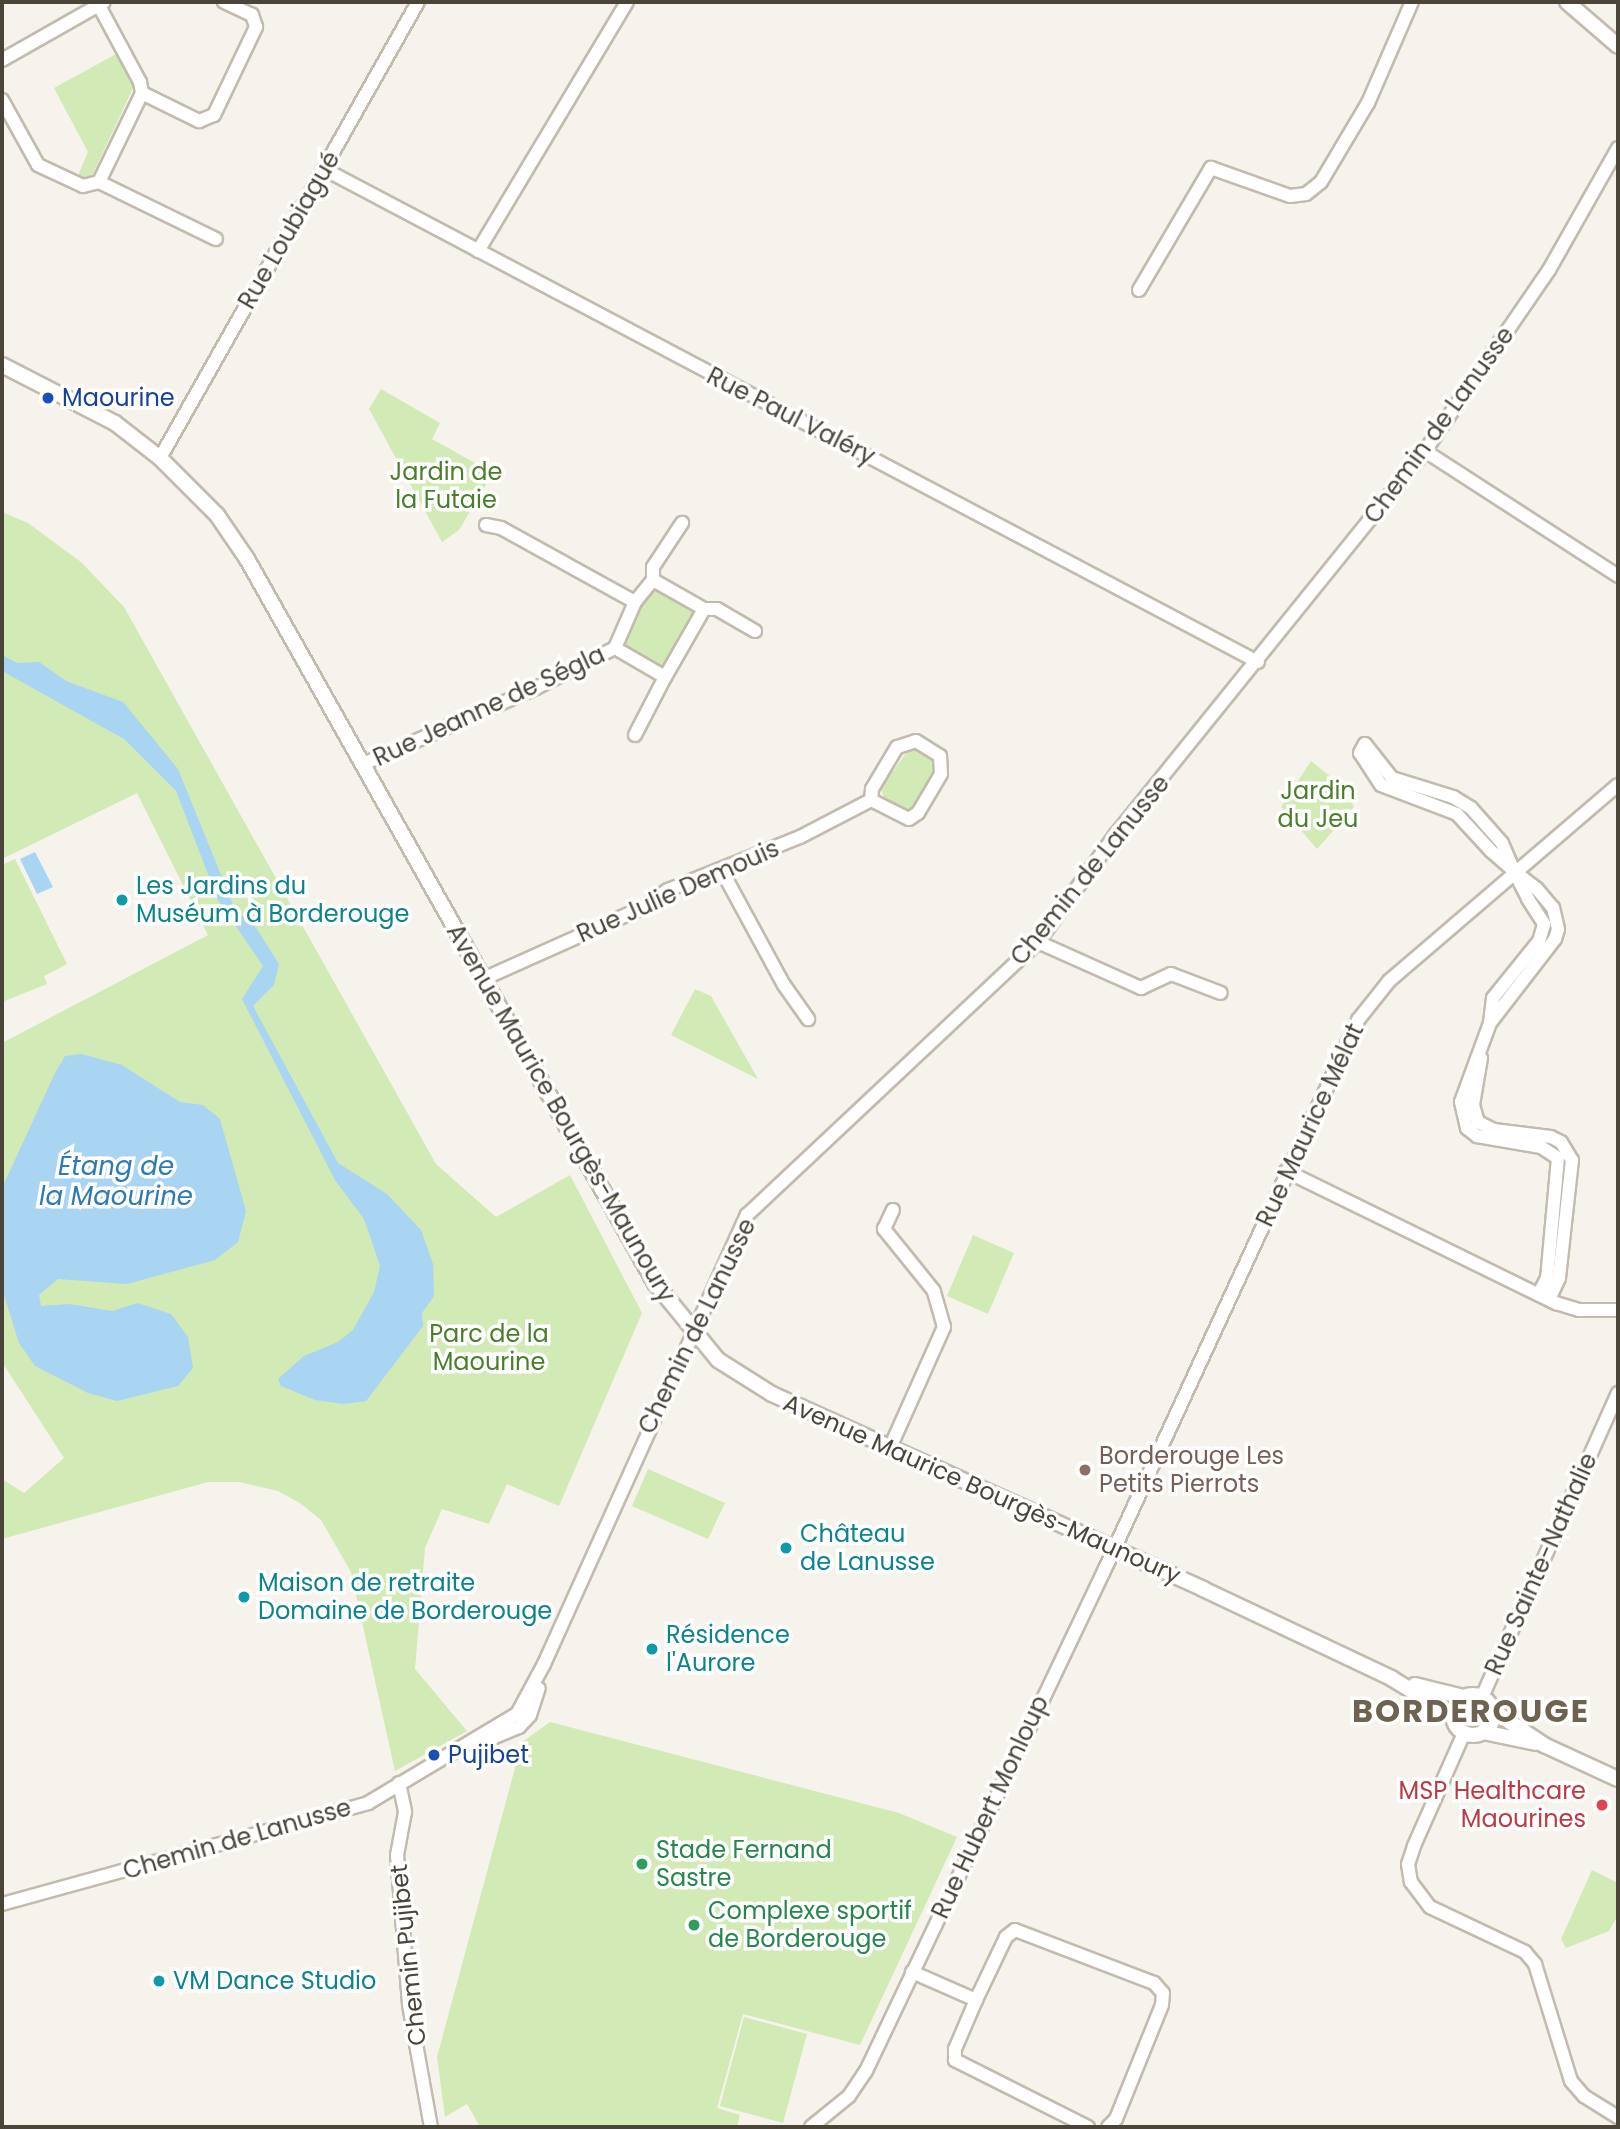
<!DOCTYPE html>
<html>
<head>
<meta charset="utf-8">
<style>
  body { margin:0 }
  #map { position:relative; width:1620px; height:2129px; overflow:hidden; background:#f6f3ec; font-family:Poppins,sans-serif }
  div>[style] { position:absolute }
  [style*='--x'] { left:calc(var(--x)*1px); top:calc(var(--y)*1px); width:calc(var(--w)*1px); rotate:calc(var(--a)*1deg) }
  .green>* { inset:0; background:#d2eab5 }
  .water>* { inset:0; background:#a9d4f2 }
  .roads { filter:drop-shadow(2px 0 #c2bbae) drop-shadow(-2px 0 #c2bbae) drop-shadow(0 2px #c2bbae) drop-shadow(0 -2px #c2bbae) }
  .minor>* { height:12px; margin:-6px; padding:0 6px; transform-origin:6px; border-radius:6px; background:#fff }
  .tertiary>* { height:14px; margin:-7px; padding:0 7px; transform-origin:7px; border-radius:7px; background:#fff }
  .tertiary>.ring { margin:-7px; padding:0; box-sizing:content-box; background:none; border:14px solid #fff; border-radius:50% }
  .dots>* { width:19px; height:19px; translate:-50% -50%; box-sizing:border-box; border:4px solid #fff; border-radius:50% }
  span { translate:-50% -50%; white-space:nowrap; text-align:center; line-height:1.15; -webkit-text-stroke:7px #fff; paint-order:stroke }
  .street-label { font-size:24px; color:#4b4439 }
  .transit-label { font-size:24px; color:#164399 }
  .left { translate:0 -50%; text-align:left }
  .park-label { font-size:24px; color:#4a7f2a }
  .culture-label { font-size:24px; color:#0d838f }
  .education-label { font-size:24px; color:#785e54 }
  .health-label { font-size:24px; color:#be3a42 }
  .right { translate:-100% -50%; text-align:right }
  .leisure-label { font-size:24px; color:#27864d }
  .water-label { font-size:26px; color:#2e7ab2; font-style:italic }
  .district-label { font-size:32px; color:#6e6250; font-weight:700; letter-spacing:2px }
  .frame { position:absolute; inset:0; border:4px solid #4b4439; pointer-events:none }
</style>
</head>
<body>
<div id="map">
  <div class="green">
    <i style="clip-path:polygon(118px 53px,134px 86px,89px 182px,77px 178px,88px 152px,54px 88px)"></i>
    <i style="clip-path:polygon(381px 389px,440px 423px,432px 439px,493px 473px,459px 530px,442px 542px,369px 409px)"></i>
    <i style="clip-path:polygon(2px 512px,28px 523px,81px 562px,124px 607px,436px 1164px,496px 1217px,570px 1175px,642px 1313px,559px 1506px,507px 1484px,489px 1524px,442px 1509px,425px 1548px,415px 1669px,467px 1731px,395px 1771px,351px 1572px,321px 1520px,300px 1503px,278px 1491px,239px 1482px,208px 1482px,2px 1539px,2px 1479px,24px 1493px,64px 1458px,2px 1362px,2px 1043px,208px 935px,137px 793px,2px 859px)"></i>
    <i style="clip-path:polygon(653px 587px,660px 587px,699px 613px,669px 665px,659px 668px,624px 646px,622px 639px)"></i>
    <i style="clip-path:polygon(909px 749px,919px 749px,936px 759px,938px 768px,917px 805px,903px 811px,885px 802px,881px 788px)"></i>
    <i style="clip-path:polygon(1311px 761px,1347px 790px,1354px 807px,1317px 849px,1281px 807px)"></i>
    <i style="clip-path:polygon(15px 859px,67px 964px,44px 976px,47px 984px,2px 1002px,2px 865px)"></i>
    <i style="clip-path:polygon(695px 989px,711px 996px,758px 1079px,671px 1035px)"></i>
    <i style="clip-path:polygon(973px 1235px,1014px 1253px,988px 1314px,947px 1296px)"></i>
    <i style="clip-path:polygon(648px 1469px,725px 1503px,708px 1539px,632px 1506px)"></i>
    <i style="clip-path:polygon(550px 1722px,899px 1813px,957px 1837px,860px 2045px,743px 2014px,717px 2108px,740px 2115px,737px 2127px,480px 2127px,467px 2104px,445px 2117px,437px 2057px,522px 1742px)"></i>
    <i style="clip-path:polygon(1592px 1870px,1618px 1883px,1618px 1915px,1609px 1931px,1566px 1948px,1561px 1939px)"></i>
    <i style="clip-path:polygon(744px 2017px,807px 2034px,783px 2123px,720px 2106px)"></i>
  </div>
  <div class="water">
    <i style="clip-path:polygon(2px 655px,17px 663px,39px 662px,66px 681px,123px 702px,178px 769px,236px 912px,253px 923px,279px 964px,274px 985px,253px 1006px,338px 1163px,387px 1194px,421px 1230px,433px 1264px,434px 1296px,422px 1313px,423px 1326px,366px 1401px,343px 1404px,315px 1400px,281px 1386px,278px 1379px,304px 1356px,338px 1342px,353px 1330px,374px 1292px,380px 1266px,364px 1219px,335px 1180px,242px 999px,263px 966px,218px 900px,176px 791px,124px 739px,2px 671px)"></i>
    <i style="clip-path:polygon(35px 852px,53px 887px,37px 894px,20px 859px)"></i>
    <i style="clip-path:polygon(81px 1054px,122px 1065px,180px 1102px,203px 1105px,220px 1119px,246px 1211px,238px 1242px,215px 1260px,127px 1284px,58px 1279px,39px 1295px,41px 1306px,69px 1304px,112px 1311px,138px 1303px,171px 1314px,188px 1337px,193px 1368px,178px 1386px,117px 1401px,88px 1393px,35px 1366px,19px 1343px,2px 1289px,2px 1188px,55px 1073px,65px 1056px)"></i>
  </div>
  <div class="roads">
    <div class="minor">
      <i style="--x:2;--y:60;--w:117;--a:-29.6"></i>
      <i style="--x:142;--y:93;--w:64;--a:26.2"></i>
      <i style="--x:199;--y:121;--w:16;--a:-22"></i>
      <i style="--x:214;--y:115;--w:98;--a:-64.5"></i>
      <i style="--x:256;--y:27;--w:13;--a:-108"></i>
      <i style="--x:252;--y:15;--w:31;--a:-155"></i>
      <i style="--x:2;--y:100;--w:74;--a:61"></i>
      <i style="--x:38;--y:165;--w:50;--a:25"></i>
      <i style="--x:83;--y:186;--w:16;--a:-14"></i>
      <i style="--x:99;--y:182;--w:99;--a:-64.2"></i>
      <i style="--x:142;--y:93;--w:11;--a:-100"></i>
      <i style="--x:140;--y:82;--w:91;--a:-118.3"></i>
      <i style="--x:324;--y:169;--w:1056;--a:27.83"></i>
      <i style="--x:99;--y:182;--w:130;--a:26"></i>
      <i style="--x:478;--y:251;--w:290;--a:-59.1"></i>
      <i style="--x:1139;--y:290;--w:142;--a:-59.5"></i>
      <i style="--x:1211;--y:168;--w:84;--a:19.5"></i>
      <i style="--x:1290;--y:196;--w:16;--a:-7"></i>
      <i style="--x:1306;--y:194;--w:19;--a:-39"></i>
      <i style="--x:1321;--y:182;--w:92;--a:-59.3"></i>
      <i style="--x:1368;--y:103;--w:110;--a:-66.5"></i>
      <i style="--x:1425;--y:451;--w:230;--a:32.9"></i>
      <i style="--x:160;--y:458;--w:524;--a:-60.5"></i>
      <i style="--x:486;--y:525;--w:15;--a:11"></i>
      <i style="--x:501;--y:528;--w:153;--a:28.9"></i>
      <i style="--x:653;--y:580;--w:13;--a:-90"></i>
      <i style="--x:653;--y:567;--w:53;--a:-56.6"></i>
      <i style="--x:704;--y:609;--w:13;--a:0"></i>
      <i style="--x:717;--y:609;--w:44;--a:30.1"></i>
      <i style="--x:635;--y:735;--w:65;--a:-62.7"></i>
      <i style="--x:363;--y:764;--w:189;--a:-23.7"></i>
      <i style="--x:536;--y:688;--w:89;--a:-26.9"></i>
      <i style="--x:615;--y:648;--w:50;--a:-66.5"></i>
      <i style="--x:635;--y:602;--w:28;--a:-51"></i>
      <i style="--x:653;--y:580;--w:59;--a:29.6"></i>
      <i style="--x:704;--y:609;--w:78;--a:119.8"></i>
      <i style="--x:665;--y:677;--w:58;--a:-149.9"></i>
      <i style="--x:722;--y:871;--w:130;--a:61.5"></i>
      <i style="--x:784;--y:985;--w:42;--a:54.8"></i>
      <i style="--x:1038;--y:942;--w:113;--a:24.1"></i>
      <i style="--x:1141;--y:988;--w:33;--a:-25"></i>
      <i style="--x:1171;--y:974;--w:53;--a:20.8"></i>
      <i style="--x:483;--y:979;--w:174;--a:-24.1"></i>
      <i style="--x:642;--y:908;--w:32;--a:-35"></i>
      <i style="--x:668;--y:890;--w:142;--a:-21.9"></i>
      <i style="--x:800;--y:837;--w:80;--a:-27.5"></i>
      <i style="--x:871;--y:800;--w:42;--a:26.6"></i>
      <i style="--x:909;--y:819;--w:11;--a:-34"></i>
      <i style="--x:918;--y:813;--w:45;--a:-59.5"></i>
      <i style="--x:941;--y:774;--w:18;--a:-93"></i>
      <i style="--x:940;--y:756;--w:28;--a:-148"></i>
      <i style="--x:916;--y:741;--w:20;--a:162"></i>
      <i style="--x:897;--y:747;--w:49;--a:120.8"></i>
      <i style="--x:872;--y:789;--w:11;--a:95"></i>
      <i style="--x:1490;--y:1023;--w:106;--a:-52.3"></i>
      <i style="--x:1555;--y:939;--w:10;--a:-73"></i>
      <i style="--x:1558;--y:929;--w:22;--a:-103"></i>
      <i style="--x:1553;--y:908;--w:25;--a:-130"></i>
      <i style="--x:1537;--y:889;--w:29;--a:-142"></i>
      <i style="--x:1514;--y:871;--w:30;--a:-139"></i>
      <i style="--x:1491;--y:851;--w:50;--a:-132.6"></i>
      <i style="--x:1457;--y:814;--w:81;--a:-159.1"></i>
      <i style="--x:1381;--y:785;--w:38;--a:-123"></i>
      <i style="--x:1360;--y:753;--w:10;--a:-61"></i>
      <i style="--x:1365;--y:744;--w:43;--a:51.5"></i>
      <i style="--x:1392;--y:778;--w:64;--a:17.3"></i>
      <i style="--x:1453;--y:797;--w:21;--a:31"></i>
      <i style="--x:1471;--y:808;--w:47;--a:48.5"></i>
      <i style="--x:1502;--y:843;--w:30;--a:67"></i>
      <i style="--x:1514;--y:871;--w:31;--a:63"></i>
      <i style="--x:1528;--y:899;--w:30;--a:57"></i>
      <i style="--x:1544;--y:924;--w:18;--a:106"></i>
      <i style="--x:1539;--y:941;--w:73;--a:128.9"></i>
      <i style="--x:1493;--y:998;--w:25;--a:97"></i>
      <i style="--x:1490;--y:1023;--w:84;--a:110.2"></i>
      <i style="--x:1461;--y:1102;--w:27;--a:77"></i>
      <i style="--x:1467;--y:1128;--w:13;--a:39"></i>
      <i style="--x:1477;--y:1136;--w:65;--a:9.8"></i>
      <i style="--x:1541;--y:1147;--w:20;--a:33"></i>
      <i style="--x:1558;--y:1158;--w:121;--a:95.2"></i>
      <i style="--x:1547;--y:1278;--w:18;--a:117"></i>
      <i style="--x:1481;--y:1058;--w:48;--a:99.7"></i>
      <i style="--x:1473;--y:1105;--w:18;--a:74"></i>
      <i style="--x:1478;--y:1122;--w:18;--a:27"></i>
      <i style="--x:1494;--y:1130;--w:57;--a:7"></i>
      <i style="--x:1551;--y:1137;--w:11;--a:27"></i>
      <i style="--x:1561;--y:1142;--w:21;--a:59"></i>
      <i style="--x:1572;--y:1160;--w:119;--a:96.3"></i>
      <i style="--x:1559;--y:1278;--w:23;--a:115"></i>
      <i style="--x:1286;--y:1171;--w:301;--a:26.1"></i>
      <i style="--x:1556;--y:1303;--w:24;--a:17"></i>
      <i style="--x:1579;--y:1310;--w:39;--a:0"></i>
      <i style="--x:889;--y:1450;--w:135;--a:-65.9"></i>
      <i style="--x:944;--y:1327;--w:37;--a:-106"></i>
      <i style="--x:934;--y:1291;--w:80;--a:-128.9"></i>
      <i style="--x:884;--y:1229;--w:21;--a:-65"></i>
      <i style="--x:1482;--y:1697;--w:333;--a:-65.9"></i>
      <i style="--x:1464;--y:1733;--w:124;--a:113.9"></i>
      <i style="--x:1414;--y:1846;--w:19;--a:108"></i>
      <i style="--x:1408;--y:1864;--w:18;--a:81"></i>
      <i style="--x:1411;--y:1882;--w:31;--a:53"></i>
      <i style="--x:1430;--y:1907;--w:105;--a:25.3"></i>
      <i style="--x:1525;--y:1952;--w:16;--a:50"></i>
      <i style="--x:1535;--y:1964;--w:122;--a:72.9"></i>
      <i style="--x:1571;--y:2081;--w:20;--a:49"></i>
      <i style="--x:1584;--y:2096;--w:40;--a:32"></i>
      <i style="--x:480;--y:1743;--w:42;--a:-22.3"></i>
      <i style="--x:519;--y:1727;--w:16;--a:-47"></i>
      <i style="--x:530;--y:1715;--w:28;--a:-72"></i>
      <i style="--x:399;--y:1783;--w:30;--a:78"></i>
      <i style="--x:405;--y:1812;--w:44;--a:100.5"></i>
      <i style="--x:397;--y:1855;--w:150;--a:85.4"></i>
      <i style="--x:409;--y:2005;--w:124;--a:79.8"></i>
      <i style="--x:2;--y:1904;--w:380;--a:-15.4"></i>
      <i style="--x:368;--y:1803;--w:174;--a:-30.9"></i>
      <i style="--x:517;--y:1714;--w:57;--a:-61.6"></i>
      <i style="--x:544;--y:1664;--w:493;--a:-65.7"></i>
      <i style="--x:747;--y:1215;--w:399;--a:-43.2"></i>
      <i style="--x:1038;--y:942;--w:133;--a:-54.2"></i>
      <i style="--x:1116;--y:834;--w:492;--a:-51.1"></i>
      <i style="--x:1425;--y:451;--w:219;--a:-55.6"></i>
      <i style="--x:1549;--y:270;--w:140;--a:-60.5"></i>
      <i style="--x:912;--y:1972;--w:70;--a:23.6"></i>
      <i style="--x:811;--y:2127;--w:49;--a:-39.2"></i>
      <i style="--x:849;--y:2096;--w:30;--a:-56"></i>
      <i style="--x:866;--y:2071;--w:554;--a:-64.55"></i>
      <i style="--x:1104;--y:1571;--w:607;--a:-65.25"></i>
      <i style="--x:1358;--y:1020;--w:50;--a:-51.5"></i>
      <i style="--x:1389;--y:981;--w:301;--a:-40.6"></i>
      <i style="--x:1088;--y:2127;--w:149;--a:-153.3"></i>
      <i style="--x:955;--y:2060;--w:11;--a:-90"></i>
      <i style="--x:955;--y:2049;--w:53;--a:-66.8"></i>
      <i style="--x:976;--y:2000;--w:70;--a:-64.5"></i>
      <i style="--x:1006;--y:1937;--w:11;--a:-38"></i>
      <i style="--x:1015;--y:1930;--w:149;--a:20.9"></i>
      <i style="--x:1154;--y:1983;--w:13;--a:48"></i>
      <i style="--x:1163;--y:1993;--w:12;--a:95"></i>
      <i style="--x:1162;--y:2005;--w:123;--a:112"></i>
      <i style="--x:1116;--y:2119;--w:11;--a:135"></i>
    </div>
    <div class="tertiary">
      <i style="--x:1567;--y:2;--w:67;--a:40.8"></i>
      <i style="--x:2;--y:365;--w:127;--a:27.2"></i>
      <i style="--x:115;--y:423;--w:57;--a:37.9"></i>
      <i style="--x:160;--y:458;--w:81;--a:45"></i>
      <i style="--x:217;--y:515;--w:53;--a:55.7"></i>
      <i style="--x:247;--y:559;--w:831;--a:60.6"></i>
      <i style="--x:655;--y:1283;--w:99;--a:50.7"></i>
      <i style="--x:718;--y:1360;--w:64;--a:32.2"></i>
      <i style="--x:772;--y:1394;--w:473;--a:24.3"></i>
      <i style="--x:1203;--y:1589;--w:208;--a:25.3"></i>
      <i style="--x:1391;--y:1678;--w:73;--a:31.5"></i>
      <i style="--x:1415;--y:1685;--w:50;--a:13.8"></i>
      <i class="ring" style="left:1453px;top:1695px;width:26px;height:26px"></i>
      <i style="--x:1492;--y:1710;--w:63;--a:33.9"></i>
      <i style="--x:1544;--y:1745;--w:81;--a:24.7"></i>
      <i style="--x:1483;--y:1732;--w:54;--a:11.7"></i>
    </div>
  </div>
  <div class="dots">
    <i style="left:48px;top:398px;background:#1a4fb4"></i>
    <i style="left:122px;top:900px;background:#0f9aa8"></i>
    <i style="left:1085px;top:1470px;background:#8d6e63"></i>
    <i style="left:786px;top:1548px;background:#0f9aa8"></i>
    <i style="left:244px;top:1597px;background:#0f9aa8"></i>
    <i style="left:652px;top:1649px;background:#0f9aa8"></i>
    <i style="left:434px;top:1755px;background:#1a4fb4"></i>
    <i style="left:1602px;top:1805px;background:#e0444e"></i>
    <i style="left:642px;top:1864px;background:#2e9e5b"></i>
    <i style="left:694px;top:1925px;background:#2e9e5b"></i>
    <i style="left:159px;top:1981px;background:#0f9aa8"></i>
  </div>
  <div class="street-label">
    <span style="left:289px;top:230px;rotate:-60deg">Rue Loubiagué</span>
    <span style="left:791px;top:416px;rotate:27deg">Rue Paul Valéry</span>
    <span style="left:1439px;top:425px;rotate:-54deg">Chemin de Lanusse</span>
    <span style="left:489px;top:706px;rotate:-25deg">Rue Jeanne de Ségla</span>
    <span style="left:1090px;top:870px;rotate:-51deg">Chemin de Lanusse</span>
    <span style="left:678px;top:891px;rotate:-24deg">Rue Julie Demouis</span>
    <span style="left:561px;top:1113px;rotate:60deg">Avenue Maurice Bourgès-Maunoury</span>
    <span style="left:1310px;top:1125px;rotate:-65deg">Rue Maurice Mélat</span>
    <span style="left:697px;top:1326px;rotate:-64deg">Chemin de Lanusse</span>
    <span style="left:982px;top:1489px;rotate:24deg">Avenue Maurice Bourgès-Maunoury</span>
    <span style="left:1541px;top:1564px;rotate:-66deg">Rue Sainte-Nathalie</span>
    <span style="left:990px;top:1807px;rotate:-65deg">Rue Hubert Monloup</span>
    <span style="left:237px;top:1839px;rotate:-16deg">Chemin de Lanusse</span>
    <span style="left:408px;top:1955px;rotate:-96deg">Chemin Pujibet</span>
  </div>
  <div class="transit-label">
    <span class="left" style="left:62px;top:398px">Maourine</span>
    <span class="left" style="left:448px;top:1755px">Pujibet</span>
  </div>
  <div class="park-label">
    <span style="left:446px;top:486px">Jardin de<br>la Futaie</span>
    <span style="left:1318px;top:805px">Jardin<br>du Jeu</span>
    <span style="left:489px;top:1348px">Parc de la<br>Maourine</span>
  </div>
  <div class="culture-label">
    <span class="left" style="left:136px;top:900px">Les Jardins du<br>Muséum à Borderouge</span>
    <span class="left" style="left:800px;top:1548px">Château<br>de Lanusse</span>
    <span class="left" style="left:258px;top:1597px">Maison de retraite<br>Domaine de Borderouge</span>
    <span class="left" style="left:666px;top:1649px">Résidence<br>l'Aurore</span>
    <span class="left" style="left:173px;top:1981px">VM Dance Studio</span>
  </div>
  <div class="education-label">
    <span class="left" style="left:1099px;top:1470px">Borderouge Les<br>Petits Pierrots</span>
  </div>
  <div class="health-label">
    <span class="right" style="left:1586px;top:1805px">MSP Healthcare<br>Maourines</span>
  </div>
  <div class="leisure-label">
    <span class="left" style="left:656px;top:1864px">Stade Fernand<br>Sastre</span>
    <span class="left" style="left:708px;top:1925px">Complexe sportif<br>de Borderouge</span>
  </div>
  <div class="water-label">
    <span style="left:116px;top:1182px">Étang de<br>la Maourine</span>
  </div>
  <div class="district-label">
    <span style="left:1471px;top:1711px">BORDEROUGE</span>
  </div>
  <div class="frame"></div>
</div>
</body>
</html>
